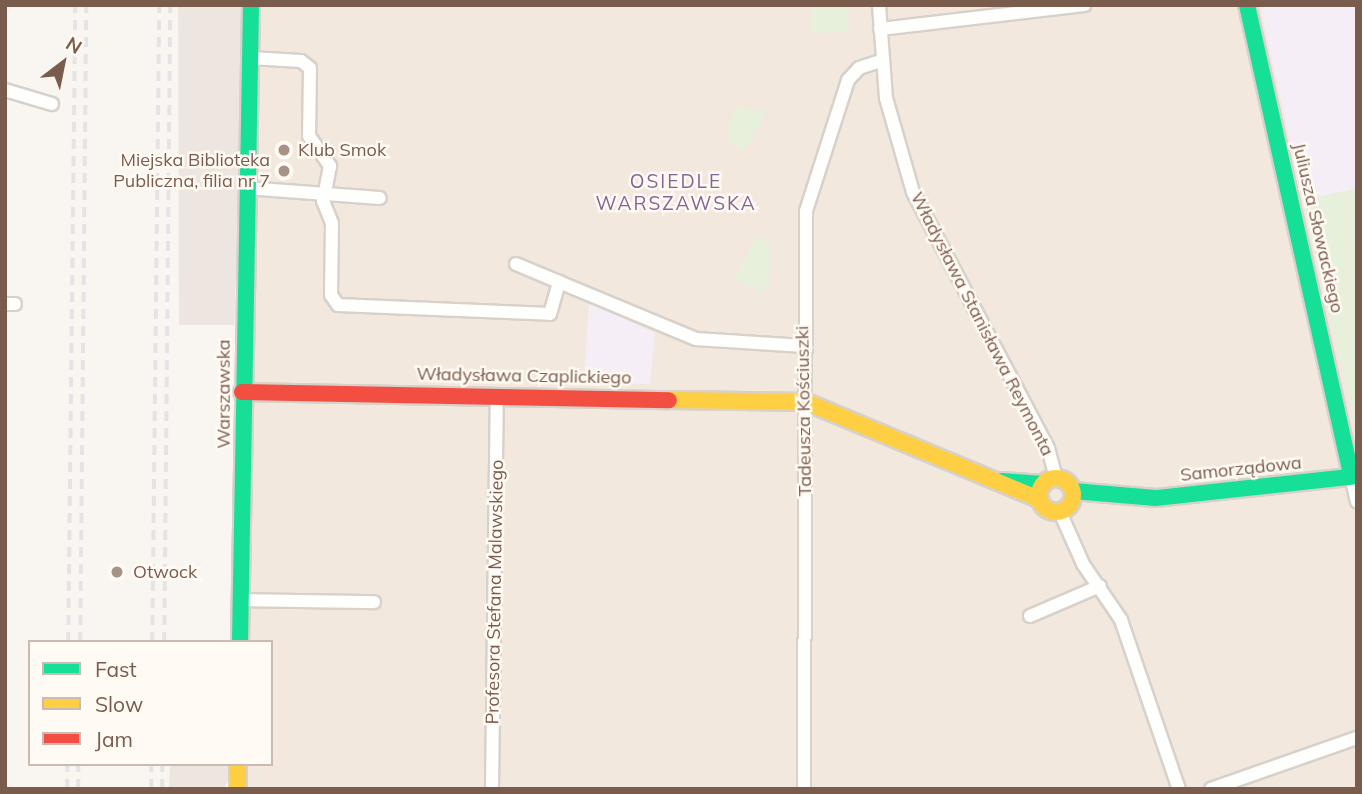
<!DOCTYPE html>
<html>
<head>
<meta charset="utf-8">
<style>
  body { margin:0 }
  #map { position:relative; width:1362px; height:794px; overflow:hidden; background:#f9f5f0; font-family:Mulish,sans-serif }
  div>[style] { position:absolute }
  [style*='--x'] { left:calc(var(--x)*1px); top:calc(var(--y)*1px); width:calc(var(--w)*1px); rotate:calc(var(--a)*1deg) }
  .residential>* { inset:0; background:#f2e8de }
  .industrial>* { inset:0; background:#ede5e0 }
  .education>* { inset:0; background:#f6eef6 }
  .green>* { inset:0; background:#e7f0db }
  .roads { filter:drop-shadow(2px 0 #d7d1cb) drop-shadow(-2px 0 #d7d1cb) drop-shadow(0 2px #d7d1cb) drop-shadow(0 -2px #d7d1cb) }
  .street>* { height:12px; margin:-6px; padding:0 6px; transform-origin:6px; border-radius:6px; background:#fefefd }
  .fast>* { height:16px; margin:-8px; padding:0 8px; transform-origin:8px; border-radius:8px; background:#16e098 }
  .slow>* { height:16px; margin:-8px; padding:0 8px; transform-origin:8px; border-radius:8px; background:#ffcf43 }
  .slow>.ring { margin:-8px; padding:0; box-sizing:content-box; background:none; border:16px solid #ffcf43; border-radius:50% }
  .jam>* { height:16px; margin:-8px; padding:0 8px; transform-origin:8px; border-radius:8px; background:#f24e42 }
  .rail>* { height:3.5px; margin-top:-1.75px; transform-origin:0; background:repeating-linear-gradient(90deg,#e6e3e7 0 10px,transparent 0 17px) }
  .dots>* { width:19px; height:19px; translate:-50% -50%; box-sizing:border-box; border:4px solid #fffaf3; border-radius:50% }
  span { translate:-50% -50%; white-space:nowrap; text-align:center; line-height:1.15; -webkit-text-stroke:5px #fffaf3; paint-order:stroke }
  .poi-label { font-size:18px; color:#7a5c4d }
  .left { translate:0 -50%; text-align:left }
  .right { translate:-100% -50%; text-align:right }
  .street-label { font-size:18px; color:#7a5c4d }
  .neighbourhood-label { font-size:19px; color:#846695; letter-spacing:2px }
  .frame { position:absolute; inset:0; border:7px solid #7a5c4d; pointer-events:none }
  .legend { position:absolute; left:28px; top:640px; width:245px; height:126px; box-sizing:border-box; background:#fffaf3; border:2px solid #cabbb1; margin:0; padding:9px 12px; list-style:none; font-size:21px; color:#7a5c4d }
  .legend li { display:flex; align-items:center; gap:14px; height:35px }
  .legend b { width:35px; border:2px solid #cabbb1 }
  .north { position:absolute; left:28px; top:28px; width:70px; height:70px; -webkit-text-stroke:5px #fffaf3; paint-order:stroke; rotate:32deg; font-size:19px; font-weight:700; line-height:28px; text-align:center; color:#7a5c4d }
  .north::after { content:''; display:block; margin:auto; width:24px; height:32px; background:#7a5c4d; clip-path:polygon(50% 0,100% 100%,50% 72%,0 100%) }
</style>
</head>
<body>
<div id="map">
  <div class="residential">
    <i style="clip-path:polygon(247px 5px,1260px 5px,1357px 431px,1357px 789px,240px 789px,239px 764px,271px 764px,271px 642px,230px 642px)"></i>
  </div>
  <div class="industrial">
    <i style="clip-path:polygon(178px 5px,247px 5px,234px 325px,179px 325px)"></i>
    <i style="clip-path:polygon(170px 764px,231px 764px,231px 774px,224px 789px,169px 789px)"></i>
  </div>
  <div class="education">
    <i style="clip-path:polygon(1260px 5px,1357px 5px,1357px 431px,1303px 200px)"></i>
    <i style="clip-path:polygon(589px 303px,655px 333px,650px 384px,584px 383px)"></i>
  </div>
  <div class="green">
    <i style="clip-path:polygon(812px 8px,847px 8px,847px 32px,812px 33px)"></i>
    <i style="clip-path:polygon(737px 107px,767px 111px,744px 151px,728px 141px,727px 126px)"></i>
    <i style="clip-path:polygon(1357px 188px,1357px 431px,1303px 200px)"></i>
    <i style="clip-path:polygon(757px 236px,770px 243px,769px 281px,760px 292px,734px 278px)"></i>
  </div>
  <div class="roads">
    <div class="street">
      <i style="--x:879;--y:5;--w:93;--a:85.7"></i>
      <i style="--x:886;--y:98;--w:98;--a:74"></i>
      <i style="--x:913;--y:192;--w:289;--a:62.2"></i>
      <i style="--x:1048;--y:448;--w:31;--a:75"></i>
      <i style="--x:880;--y:29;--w:206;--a:-6.7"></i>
      <i style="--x:250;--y:58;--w:51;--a:3.4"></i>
      <i style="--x:301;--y:61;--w:11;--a:38"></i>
      <i style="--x:310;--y:68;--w:68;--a:90.8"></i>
      <i style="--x:309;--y:136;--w:37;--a:55"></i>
      <i style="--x:330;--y:166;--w:36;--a:101"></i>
      <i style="--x:323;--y:201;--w:24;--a:68"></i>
      <i style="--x:332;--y:223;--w:72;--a:90.8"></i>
      <i style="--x:331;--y:295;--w:12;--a:55"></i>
      <i style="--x:338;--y:305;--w:212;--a:2.4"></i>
      <i style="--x:550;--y:314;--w:33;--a:-74"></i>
      <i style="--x:559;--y:282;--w:148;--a:22.6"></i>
      <i style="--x:696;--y:339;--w:108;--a:3.7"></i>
      <i style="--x:5;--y:90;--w:49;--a:16.6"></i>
      <i style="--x:246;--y:188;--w:134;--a:4.3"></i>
      <i style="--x:516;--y:264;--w:47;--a:22.7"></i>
      <i style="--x:5;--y:304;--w:10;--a:0"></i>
      <i style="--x:1351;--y:476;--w:26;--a:77"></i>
      <i style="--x:1060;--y:512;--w:57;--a:66.1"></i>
      <i style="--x:1083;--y:564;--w:68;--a:55.8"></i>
      <i style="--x:1121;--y:620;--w:179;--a:71.1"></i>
      <i style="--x:240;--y:600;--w:134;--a:0.9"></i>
      <i style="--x:1030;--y:616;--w:76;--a:-23.2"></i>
      <i style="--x:492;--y:789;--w:393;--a:-89.3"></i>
      <i style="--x:804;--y:789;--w:578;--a:-89.8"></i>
      <i style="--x:806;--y:211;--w:138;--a:-72.2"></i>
      <i style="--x:848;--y:80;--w:16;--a:-47"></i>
      <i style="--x:859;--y:68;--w:23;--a:-18"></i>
      <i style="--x:1211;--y:789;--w:155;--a:-19.3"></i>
    </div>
    <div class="fast">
      <i style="--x:1247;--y:5;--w:482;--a:77.5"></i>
      <i style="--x:1002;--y:481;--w:41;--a:4.2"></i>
      <i style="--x:1073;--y:491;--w:83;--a:4.8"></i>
      <i style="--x:1156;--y:498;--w:202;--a:-6.2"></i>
      <i style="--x:240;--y:642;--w:637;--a:-89.01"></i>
    </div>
    <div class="slow">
      <i style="--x:669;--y:400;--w:137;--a:0.8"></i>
      <i style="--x:806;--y:402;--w:252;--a:22.6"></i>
      <i class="ring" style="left:1039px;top:478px;width:18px;height:18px"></i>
      <i style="--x:238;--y:764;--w:25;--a:90"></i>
    </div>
    <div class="jam">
      <i style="--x:242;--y:392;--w:427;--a:1.1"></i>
    </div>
  </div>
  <div class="rail">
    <i style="--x:68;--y:642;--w:637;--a:-89.37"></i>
    <i style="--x:80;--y:642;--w:637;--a:-89.46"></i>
    <i style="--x:152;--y:642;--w:637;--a:-89.37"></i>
    <i style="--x:164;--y:642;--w:637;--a:-89.46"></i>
    <i style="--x:67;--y:789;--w:25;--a:-90"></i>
    <i style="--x:78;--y:789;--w:25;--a:-90"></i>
    <i style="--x:151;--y:789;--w:25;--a:-90"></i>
    <i style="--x:162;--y:789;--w:25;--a:-90"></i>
  </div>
  <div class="dots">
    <i style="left:284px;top:150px;background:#a69286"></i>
    <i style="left:284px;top:171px;background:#a69286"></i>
    <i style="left:117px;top:572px;background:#a69286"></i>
  </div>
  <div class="poi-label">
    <span class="left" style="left:298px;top:150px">Klub Smok</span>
    <span class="right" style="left:270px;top:171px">Miejska Biblioteka<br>Publiczna, filia nr 7</span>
    <span class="left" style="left:133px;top:572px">Otwock</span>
  </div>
  <div class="street-label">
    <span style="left:1318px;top:228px;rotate:77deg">Juliusza Słowackiego</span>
    <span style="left:982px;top:324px;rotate:63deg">Władysława Stanisława Reymonta</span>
    <span style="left:524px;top:376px;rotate:1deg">Władysława Czaplickiego</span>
    <span style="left:224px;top:394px;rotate:-90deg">Warszawska</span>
    <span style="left:804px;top:411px;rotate:-91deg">Tadeusza Kościuszki</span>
    <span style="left:1241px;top:469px;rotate:-6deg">Samorządowa</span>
    <span style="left:495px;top:592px;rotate:-89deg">Profesora Stefana Malawskiego</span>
  </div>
  <div class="neighbourhood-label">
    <span style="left:676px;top:193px">OSIEDLE<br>WARSZAWSKA</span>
  </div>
  <div class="frame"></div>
  <ul class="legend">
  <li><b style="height:9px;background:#16e098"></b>Fast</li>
  <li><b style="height:9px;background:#ffcf43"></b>Slow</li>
  <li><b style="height:9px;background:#f24e42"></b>Jam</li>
  </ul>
  <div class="north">N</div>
</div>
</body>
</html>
